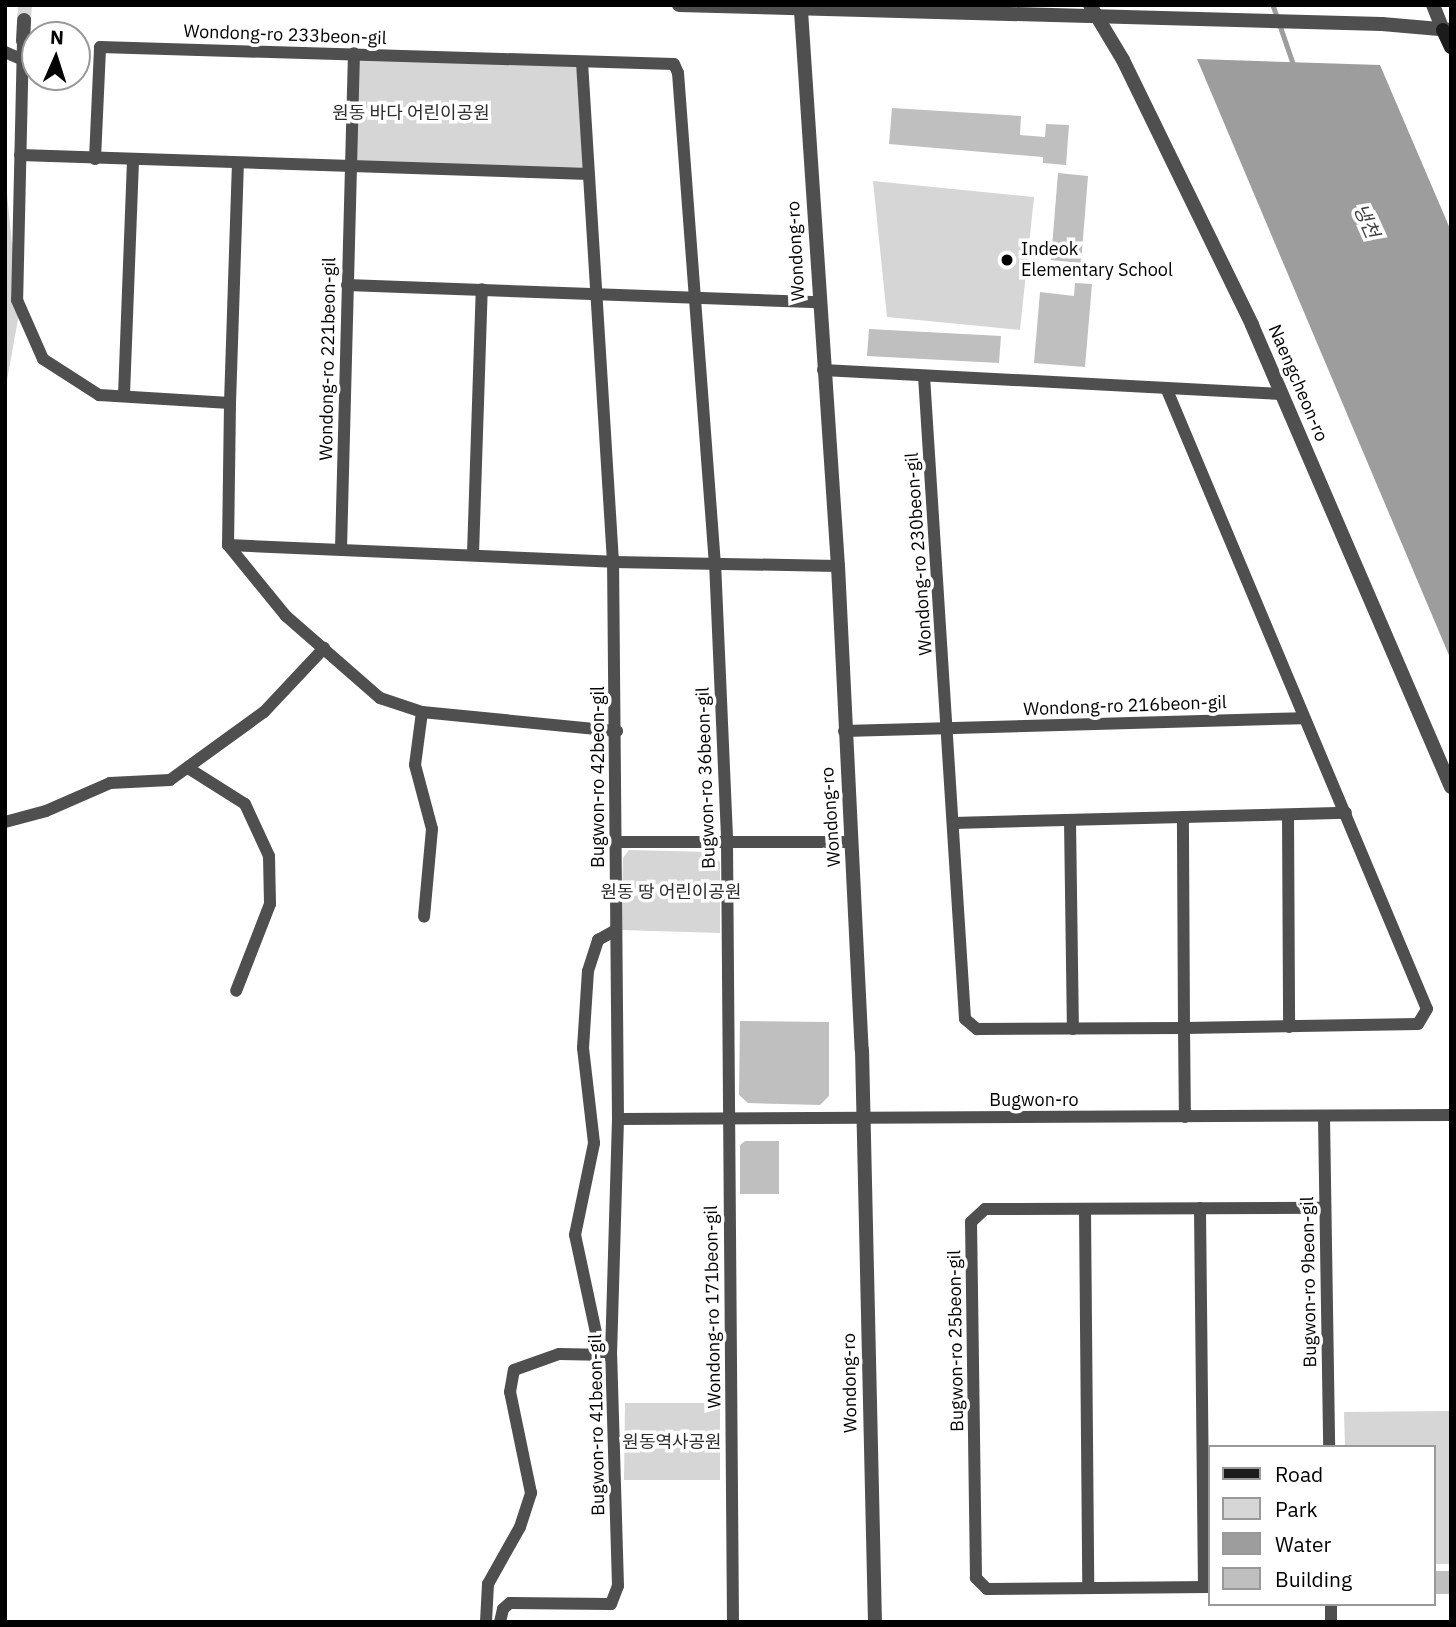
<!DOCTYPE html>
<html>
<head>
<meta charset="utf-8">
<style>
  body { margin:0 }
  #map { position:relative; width:1456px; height:1627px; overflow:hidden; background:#fff; font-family:"IBM Plex Sans","Noto Sans KR",sans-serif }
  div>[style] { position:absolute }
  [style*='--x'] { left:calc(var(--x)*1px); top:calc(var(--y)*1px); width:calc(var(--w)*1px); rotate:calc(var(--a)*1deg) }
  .green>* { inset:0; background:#d6d6d6 }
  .water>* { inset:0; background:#9d9d9d }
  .stream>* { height:4.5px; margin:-2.25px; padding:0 2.25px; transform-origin:2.25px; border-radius:2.25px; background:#9d9d9d }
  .building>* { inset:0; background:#bfbfbf }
  .tertiary-tunnel>* { height:14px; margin-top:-7px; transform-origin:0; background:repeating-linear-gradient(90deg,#d9d9d9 0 14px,transparent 0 21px) }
  .minor>* { height:12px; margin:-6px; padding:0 6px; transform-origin:6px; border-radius:6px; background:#4f4f4f }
  .tertiary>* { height:14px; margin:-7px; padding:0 7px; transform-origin:7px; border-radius:7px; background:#4f4f4f }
  .secondary>* { height:14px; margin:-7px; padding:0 7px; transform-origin:7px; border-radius:7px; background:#1c1c1c }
  .dots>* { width:19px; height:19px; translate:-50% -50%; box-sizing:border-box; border:4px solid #fff; border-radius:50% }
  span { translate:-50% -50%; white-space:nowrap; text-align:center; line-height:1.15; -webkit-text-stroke:7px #fff; paint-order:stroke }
  .street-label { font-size:18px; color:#000 }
  .park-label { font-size:18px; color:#2d2d2d }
  .poi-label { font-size:18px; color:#000 }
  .left { translate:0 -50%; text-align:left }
  .water-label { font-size:19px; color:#3e3e3e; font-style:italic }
  .frame { position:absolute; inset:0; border:7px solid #000; pointer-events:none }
  .legend { position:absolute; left:1208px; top:1445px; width:228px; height:161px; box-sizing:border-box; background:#fff; border:2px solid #999; margin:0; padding:9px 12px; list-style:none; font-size:21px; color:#000 }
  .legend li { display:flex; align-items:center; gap:14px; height:35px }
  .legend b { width:35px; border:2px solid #999 }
  .north { position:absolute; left:21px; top:21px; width:70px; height:70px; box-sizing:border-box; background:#fff; border:2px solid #999; border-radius:50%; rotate:3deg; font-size:19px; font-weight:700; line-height:28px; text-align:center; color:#000 }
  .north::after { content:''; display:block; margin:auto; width:24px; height:32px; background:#000; clip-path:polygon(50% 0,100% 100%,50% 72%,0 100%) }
</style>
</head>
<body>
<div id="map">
  <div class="green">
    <i style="clip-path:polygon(354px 53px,582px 62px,589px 174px,351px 169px)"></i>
    <i style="clip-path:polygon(5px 174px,19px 314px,5px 391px)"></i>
    <i style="clip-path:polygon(873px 181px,1034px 197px,1020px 330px,887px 317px)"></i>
    <i style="clip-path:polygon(629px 850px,711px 852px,720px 862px,720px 933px,621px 930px,623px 858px)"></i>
    <i style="clip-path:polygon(625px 1403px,720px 1403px,720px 1480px,624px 1480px)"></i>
    <i style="clip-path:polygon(1451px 1411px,1451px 1564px,1433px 1564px,1433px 1447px,1345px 1447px,1344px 1412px)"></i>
  </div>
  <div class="water">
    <i style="clip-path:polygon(1197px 59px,1380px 65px,1451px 231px,1451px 660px)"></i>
  </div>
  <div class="stream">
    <i style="--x:1273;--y:5;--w:65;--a:71"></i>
  </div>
  <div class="building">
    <i style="clip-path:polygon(892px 108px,1021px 116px,1020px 135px,1045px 137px,1046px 124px,1069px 125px,1066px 165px,1043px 163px,1043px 157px,889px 144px)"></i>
    <i style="clip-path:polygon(1058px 173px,1088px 176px,1081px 263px,1051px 260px)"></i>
    <i style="clip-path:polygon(1075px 283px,1092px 284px,1085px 367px,1034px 363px,1040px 292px,1074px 296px)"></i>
    <i style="clip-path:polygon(869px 329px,1001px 336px,999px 363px,867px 356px)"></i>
    <i style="clip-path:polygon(740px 1021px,829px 1022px,829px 1096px,820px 1105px,748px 1103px,739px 1095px)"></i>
    <i style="clip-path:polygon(745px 1141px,779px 1141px,779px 1194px,740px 1194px,740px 1145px)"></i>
    <i style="clip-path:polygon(1433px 1571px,1451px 1571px,1451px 1594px,1433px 1594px)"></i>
  </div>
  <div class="tertiary-tunnel">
    <i style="--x:24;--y:20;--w:15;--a:-86"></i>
  </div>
  <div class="minor">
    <i style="--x:23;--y:41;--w:259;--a:91.3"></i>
    <i style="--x:17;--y:300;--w:64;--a:66.2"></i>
    <i style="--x:43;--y:359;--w:67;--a:32.7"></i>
    <i style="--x:99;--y:395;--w:131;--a:3.5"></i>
    <i style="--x:230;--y:403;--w:142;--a:90.8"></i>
    <i style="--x:228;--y:545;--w:385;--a:2.5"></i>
    <i style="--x:613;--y:562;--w:225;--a:1"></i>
    <i style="--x:5;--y:52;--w:20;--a:24"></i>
    <i style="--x:20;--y:155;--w:569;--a:1.91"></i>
    <i style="--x:95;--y:159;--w:112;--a:-87.4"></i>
    <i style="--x:100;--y:47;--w:574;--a:1.7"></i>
    <i style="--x:674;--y:64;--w:10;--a:66"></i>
    <i style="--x:678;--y:73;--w:490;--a:85.7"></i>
    <i style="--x:715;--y:562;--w:280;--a:87.5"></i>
    <i style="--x:727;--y:842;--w:780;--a:89.56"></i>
    <i style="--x:347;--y:285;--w:472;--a:2.1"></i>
    <i style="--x:823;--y:370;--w:460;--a:3"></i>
    <i style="--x:924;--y:376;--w:644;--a:86.35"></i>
    <i style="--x:965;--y:1019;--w:16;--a:40"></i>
    <i style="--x:977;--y:1029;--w:207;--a:-0.3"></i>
    <i style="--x:1184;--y:1028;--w:211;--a:-90.3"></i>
    <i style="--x:1167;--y:390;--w:671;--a:67.22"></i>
    <i style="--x:1427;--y:1009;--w:17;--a:121"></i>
    <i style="--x:1418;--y:1024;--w:234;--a:179"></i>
    <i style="--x:1184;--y:1028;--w:89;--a:89.4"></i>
    <i style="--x:124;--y:395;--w:233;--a:-87.8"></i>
    <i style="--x:230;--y:403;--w:238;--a:-88.1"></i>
    <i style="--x:228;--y:545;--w:92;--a:50.8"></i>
    <i style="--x:286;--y:616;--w:125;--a:41.1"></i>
    <i style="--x:380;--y:698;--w:44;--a:18.4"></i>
    <i style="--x:422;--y:712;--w:196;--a:5.6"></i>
    <i style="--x:341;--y:549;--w:496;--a:-88.5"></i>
    <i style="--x:473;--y:554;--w:265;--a:-88.1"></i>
    <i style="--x:422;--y:712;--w:53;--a:97.5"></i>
    <i style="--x:415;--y:765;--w:66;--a:75.1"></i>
    <i style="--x:432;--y:829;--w:88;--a:95.2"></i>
    <i style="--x:844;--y:731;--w:459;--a:-1.6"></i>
    <i style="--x:188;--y:768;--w:67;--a:32.3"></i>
    <i style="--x:245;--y:804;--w:57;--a:65.2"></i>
    <i style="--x:269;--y:856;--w:48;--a:88.8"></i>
    <i style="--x:270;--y:904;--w:93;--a:111.3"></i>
    <i style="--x:1288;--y:815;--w:212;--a:89.7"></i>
    <i style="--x:1070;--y:820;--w:209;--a:89.2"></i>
    <i style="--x:5;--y:822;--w:42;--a:-15"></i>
    <i style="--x:46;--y:811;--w:70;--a:-23.6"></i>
    <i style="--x:110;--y:783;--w:60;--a:-2.9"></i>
    <i style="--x:170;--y:780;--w:116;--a:-35.9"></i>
    <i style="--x:264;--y:712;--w:88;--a:-46.8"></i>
    <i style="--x:953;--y:823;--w:393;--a:-1.5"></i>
    <i style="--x:615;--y:842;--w:237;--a:0"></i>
    <i style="--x:1324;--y:1117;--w:330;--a:89.1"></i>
    <i style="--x:618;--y:1119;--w:833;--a:-0.28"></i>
    <i style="--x:1200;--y:1208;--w:379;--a:89.4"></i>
    <i style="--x:1085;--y:1210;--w:378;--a:89.5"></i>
    <i style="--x:601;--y:1356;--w:124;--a:-102.1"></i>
    <i style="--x:575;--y:1235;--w:94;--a:-78.3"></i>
    <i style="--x:594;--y:1143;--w:96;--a:-96.6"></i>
    <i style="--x:583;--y:1048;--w:77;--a:-86.3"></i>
    <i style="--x:588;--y:971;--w:33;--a:-72"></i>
    <i style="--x:598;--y:940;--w:18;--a:-29"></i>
    <i style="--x:1209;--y:1587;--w:222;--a:179.5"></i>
    <i style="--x:987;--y:1589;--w:16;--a:-135"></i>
    <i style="--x:976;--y:1578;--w:356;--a:-90.8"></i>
    <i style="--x:971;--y:1222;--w:19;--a:-43"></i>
    <i style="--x:985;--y:1209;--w:340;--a:-0.2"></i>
    <i style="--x:486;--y:1622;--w:38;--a:-87"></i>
    <i style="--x:488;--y:1584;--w:65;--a:-60.7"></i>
    <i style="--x:520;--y:1527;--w:36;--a:-72"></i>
    <i style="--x:531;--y:1493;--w:103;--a:-101.7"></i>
    <i style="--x:510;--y:1392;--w:22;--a:-80"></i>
    <i style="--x:514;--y:1370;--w:48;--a:-19.6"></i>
    <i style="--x:559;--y:1354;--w:50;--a:1.1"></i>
    <i style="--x:500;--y:1622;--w:13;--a:-77"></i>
    <i style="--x:503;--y:1609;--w:9;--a:-41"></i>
    <i style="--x:510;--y:1603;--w:101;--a:0.6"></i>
    <i style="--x:611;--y:1604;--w:19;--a:-69"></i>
    <i style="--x:618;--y:1586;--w:231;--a:-91.7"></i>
    <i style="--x:611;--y:1355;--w:236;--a:-88.3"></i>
    <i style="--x:618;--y:1119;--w:557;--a:-90.51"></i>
    <i style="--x:613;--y:562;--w:501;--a:-93.55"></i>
    <i style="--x:1331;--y:1622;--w:18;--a:-90"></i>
  </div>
  <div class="tertiary">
    <i style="--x:679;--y:5;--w:703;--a:1.55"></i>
    <i style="--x:1382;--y:24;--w:69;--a:5"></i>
    <i style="--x:1090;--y:5;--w:64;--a:59"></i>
    <i style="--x:1123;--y:60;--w:295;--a:64"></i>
    <i style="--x:1252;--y:325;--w:503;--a:66.7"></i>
    <i style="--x:1433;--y:5;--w:27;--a:68"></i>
    <i style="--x:801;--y:11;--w:556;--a:86.19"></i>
    <i style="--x:838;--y:566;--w:485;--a:87.2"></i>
    <i style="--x:862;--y:1050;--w:572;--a:88.7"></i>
    <i style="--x:23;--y:41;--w:21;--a:-87"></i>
  </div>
  <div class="secondary">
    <i style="--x:1443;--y:30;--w:19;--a:65"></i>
  </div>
  <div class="dots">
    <i style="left:1007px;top:260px;background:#000"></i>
  </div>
  <div class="street-label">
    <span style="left:285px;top:35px;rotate:2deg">Wondong-ro 233beon-gil</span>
    <span style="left:796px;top:251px;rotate:-93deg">Wondong-ro</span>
    <span style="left:328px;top:359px;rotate:-89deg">Wondong-ro 221beon-gil</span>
    <span style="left:1298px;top:383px;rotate:67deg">Naengcheon-ro</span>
    <span style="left:919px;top:554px;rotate:-94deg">Wondong-ro 230beon-gil</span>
    <span style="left:1125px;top:706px;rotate:-2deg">Wondong-ro 216beon-gil</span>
    <span style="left:598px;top:777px;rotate:-90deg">Bugwon-ro 42beon-gil</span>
    <span style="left:706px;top:778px;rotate:-92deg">Bugwon-ro 36beon-gil</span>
    <span style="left:831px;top:817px;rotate:-94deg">Wondong-ro</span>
    <span style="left:1034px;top:1100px">Bugwon-ro</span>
    <span style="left:1309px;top:1282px;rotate:-91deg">Bugwon-ro 9beon-gil</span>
    <span style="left:713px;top:1307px;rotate:-91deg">Wondong-ro 171beon-gil</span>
    <span style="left:956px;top:1341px;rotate:-91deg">Bugwon-ro 25beon-gil</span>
    <span style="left:850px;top:1383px;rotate:-91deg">Wondong-ro</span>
    <span style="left:597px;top:1425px;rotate:-91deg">Bugwon-ro 41beon-gil</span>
  </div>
  <div class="park-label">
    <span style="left:411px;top:113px">원동 바다 어린이공원</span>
    <span style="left:671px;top:892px">원동 땅 어린이공원</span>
    <span style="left:672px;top:1442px">원동역사공원</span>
  </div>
  <div class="poi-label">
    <span class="left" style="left:1021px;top:260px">Indeok<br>Elementary School</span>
  </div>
  <div class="water-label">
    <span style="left:1366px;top:221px;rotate:66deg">냉천</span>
  </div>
  <div class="frame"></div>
  <ul class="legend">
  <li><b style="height:9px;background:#1c1c1c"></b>Road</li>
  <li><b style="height:19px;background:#d6d6d6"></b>Park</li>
  <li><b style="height:19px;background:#9d9d9d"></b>Water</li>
  <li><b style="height:19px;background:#bfbfbf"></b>Building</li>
  </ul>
  <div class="north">N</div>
</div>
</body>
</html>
